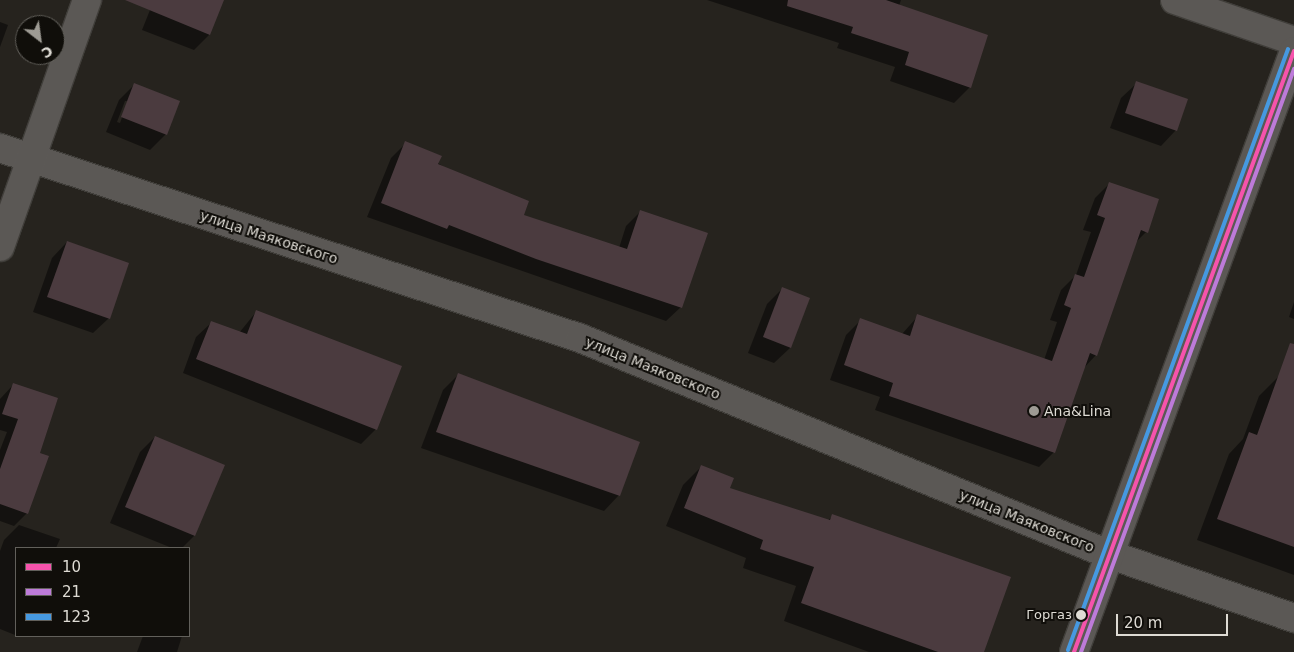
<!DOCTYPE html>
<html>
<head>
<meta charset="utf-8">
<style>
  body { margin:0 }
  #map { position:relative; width:1294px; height:652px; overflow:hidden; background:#26231e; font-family:"DejaVu Sans",sans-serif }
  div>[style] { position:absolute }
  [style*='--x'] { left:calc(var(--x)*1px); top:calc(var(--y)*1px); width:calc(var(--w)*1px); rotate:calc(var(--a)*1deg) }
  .shadow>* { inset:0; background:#0007 }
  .building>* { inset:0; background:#4b3b3f }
  .roads { filter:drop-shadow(1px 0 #403e3a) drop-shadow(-1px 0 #403e3a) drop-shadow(0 1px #403e3a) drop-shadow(0 -1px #403e3a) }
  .street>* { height:28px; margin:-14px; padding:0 14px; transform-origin:14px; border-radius:14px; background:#5b5855 }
  .secondary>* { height:28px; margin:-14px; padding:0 14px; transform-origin:14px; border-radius:14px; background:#5b5855 }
  .bus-1>* { height:4px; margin:-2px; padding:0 2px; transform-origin:2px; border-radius:2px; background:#f653ac }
  .bus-2>* { height:4px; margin:-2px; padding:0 2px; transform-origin:2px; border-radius:2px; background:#bd7bd9 }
  .bus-3>* { height:4px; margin:-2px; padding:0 2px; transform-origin:2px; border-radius:2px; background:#4699e1 }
  .dots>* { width:14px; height:14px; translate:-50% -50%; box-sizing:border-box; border:2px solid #100e0a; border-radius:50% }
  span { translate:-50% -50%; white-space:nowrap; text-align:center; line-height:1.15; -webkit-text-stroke:4px #100e0a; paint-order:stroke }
  .bus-label { font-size:13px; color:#dedbd4 }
  .right { translate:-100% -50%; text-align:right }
  .street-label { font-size:14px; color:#dedbd4 }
  .poi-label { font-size:14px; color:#dedbd4 }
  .left { translate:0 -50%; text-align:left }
  .legend { position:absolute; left:15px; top:547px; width:175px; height:90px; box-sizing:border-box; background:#100e0a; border:1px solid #62605b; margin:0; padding:6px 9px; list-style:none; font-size:15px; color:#dedbd4 }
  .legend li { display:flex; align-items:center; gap:10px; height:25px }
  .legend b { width:25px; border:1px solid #62605b }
  .north { position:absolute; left:15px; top:15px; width:50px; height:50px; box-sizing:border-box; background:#100e0a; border:1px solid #62605b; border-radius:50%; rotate:150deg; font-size:14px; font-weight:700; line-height:20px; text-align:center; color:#dedbd4 }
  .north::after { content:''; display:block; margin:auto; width:18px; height:22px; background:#9e9b94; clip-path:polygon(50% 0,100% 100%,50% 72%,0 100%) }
  .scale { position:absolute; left:1116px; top:614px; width:112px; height:22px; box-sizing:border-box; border:2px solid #dedbd4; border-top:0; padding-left:6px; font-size:15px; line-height:18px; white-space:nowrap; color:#dedbd4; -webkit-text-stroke:4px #100e0a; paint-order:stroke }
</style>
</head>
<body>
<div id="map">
  <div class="shadow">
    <i style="clip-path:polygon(154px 0,223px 0,209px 35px,194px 50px,142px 30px)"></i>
    <i style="clip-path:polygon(707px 0,901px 0,899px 6px,970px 87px,954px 103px,890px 81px,895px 67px,837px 48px,839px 43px)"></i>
    <i style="clip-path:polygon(0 22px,8px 25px,0 47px)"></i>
    <i style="clip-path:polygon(1137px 83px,1176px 130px,1161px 146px,1110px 128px,1121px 98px)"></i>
    <i style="clip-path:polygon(evenodd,134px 85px,166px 134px,150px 150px,106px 132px,119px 100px,134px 85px,125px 101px,128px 101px,120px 123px,117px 122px,125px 101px)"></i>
    <i style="clip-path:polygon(406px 143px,522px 216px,619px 248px,626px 226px,641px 211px,681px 307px,666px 321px,367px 217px,391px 158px)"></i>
    <i style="clip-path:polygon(1110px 183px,1146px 232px,1135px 243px,1096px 355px,1083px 369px,1054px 452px,1039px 467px,875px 410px,880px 397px,830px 380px,846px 335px,861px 320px,902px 334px,918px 316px,1044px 360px,1057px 322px,1050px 320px,1061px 290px,1076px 275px,1091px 232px,1083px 230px,1095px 198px)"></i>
    <i style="clip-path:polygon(67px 242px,109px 318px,93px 333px,33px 312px,52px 258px)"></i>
    <i style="clip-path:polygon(782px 289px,809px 299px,790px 348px,774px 363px,748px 353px,767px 304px)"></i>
    <i style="clip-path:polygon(1294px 302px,1294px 319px,1289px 317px)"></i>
    <i style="clip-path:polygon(256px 312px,401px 366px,375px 430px,361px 444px,183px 373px,196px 337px,211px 323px,239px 333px)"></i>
    <i style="clip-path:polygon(458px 375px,619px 495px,604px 511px,421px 448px,443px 390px)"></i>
    <i style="clip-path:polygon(1279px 376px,1294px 381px,1294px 575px,1197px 540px,1229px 454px,1243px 439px,1259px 396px)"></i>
    <i style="clip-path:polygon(13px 385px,38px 453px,27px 513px,14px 526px,0 521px,0 450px,7px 432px,0 430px,0 399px)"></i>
    <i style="clip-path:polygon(155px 437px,223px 466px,194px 536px,182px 548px,172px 548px,110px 523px,140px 452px)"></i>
    <i style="clip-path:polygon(701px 467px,728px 488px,827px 521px,833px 516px,983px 652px,869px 652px,784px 621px,796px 586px,743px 568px,746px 558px,666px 526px,683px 485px)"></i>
    <i style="clip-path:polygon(19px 525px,60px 539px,56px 548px,16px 548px,15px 635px,0 629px,0 551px,4px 540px)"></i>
    <i style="clip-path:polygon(143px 636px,182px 636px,177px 652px,137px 652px)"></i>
  </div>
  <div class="building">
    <i style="clip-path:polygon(125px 0,224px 0,210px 35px)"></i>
    <i style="clip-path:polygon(788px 0,886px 0,988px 35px,971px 88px,905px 65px,909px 52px,851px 33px,853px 27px,787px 6px)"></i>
    <i style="clip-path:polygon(1136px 81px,1188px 99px,1177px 131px,1125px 113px)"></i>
    <i style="clip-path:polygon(134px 83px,180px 101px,167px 135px,121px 117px)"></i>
    <i style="clip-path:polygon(405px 141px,442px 156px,438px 164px,529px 201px,524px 215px,627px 249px,640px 210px,708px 233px,682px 308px,536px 259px,449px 225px,447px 229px,381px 203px)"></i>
    <i style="clip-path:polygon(1109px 182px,1159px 199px,1148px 233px,1141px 230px,1097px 356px,1090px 353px,1055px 453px,889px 396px,893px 383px,844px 365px,860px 318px,910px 336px,917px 314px,1052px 361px,1071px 308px,1064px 305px,1075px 274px,1084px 277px,1105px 218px,1097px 215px)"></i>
    <i style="clip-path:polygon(67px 241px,129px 263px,110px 319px,47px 297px)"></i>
    <i style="clip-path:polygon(782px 287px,810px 298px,791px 348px,763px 337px)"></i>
    <i style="clip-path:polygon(256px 310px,402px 366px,377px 430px,196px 359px,211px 321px,247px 334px)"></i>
    <i style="clip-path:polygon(1290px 343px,1294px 344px,1294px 547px,1217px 519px,1249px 432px,1257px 435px)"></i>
    <i style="clip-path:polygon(458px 373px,640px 442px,620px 496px,436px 432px)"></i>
    <i style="clip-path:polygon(13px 383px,58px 398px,40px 453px,49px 456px,28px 514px,0 504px,0 469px,18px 419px,2px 414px)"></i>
    <i style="clip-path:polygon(155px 436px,225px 465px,195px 536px,125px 507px)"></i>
    <i style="clip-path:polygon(701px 465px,734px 478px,730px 488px,830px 520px,832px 514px,1011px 577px,984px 652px,938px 652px,801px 603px,814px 567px,760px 549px,763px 540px,684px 508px)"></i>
  </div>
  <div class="roads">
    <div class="street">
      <i style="--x:0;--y:148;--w:610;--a:18.14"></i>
      <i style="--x:580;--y:338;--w:570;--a:22.25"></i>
      <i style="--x:1108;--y:554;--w:197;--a:19"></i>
      <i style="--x:0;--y:247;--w:262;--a:-70.6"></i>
    </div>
    <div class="secondary">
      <i style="--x:1175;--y:0;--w:126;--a:19"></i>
      <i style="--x:1074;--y:652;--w:640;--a:-69.89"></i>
    </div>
  </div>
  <div class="bus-1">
    <i style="--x:1074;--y:652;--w:640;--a:-69.89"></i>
  </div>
  <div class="bus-2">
    <i style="--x:1081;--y:652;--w:621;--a:-69.93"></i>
  </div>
  <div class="bus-3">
    <i style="--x:1068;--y:650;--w:640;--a:-69.89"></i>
  </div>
  <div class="dots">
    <i style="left:1034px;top:411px;background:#9e9b94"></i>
    <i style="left:1081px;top:615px;background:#dedbd4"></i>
  </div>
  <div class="bus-label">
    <span class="right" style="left:1072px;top:615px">Горгаз</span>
  </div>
  <div class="street-label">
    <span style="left:269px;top:237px;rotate:18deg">улица Маяковского</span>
    <span style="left:653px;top:368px;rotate:22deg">улица Маяковского</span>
    <span style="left:1027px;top:521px;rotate:22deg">улица Маяковского</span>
  </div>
  <div class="poi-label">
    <span class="left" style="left:1044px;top:411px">Ana&amp;Lina</span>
  </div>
  <ul class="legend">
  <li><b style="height:6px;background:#f653ac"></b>10</li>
  <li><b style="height:6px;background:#bd7bd9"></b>21</li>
  <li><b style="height:6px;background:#4699e1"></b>123</li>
  </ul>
  <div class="north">С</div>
  <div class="scale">20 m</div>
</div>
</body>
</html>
